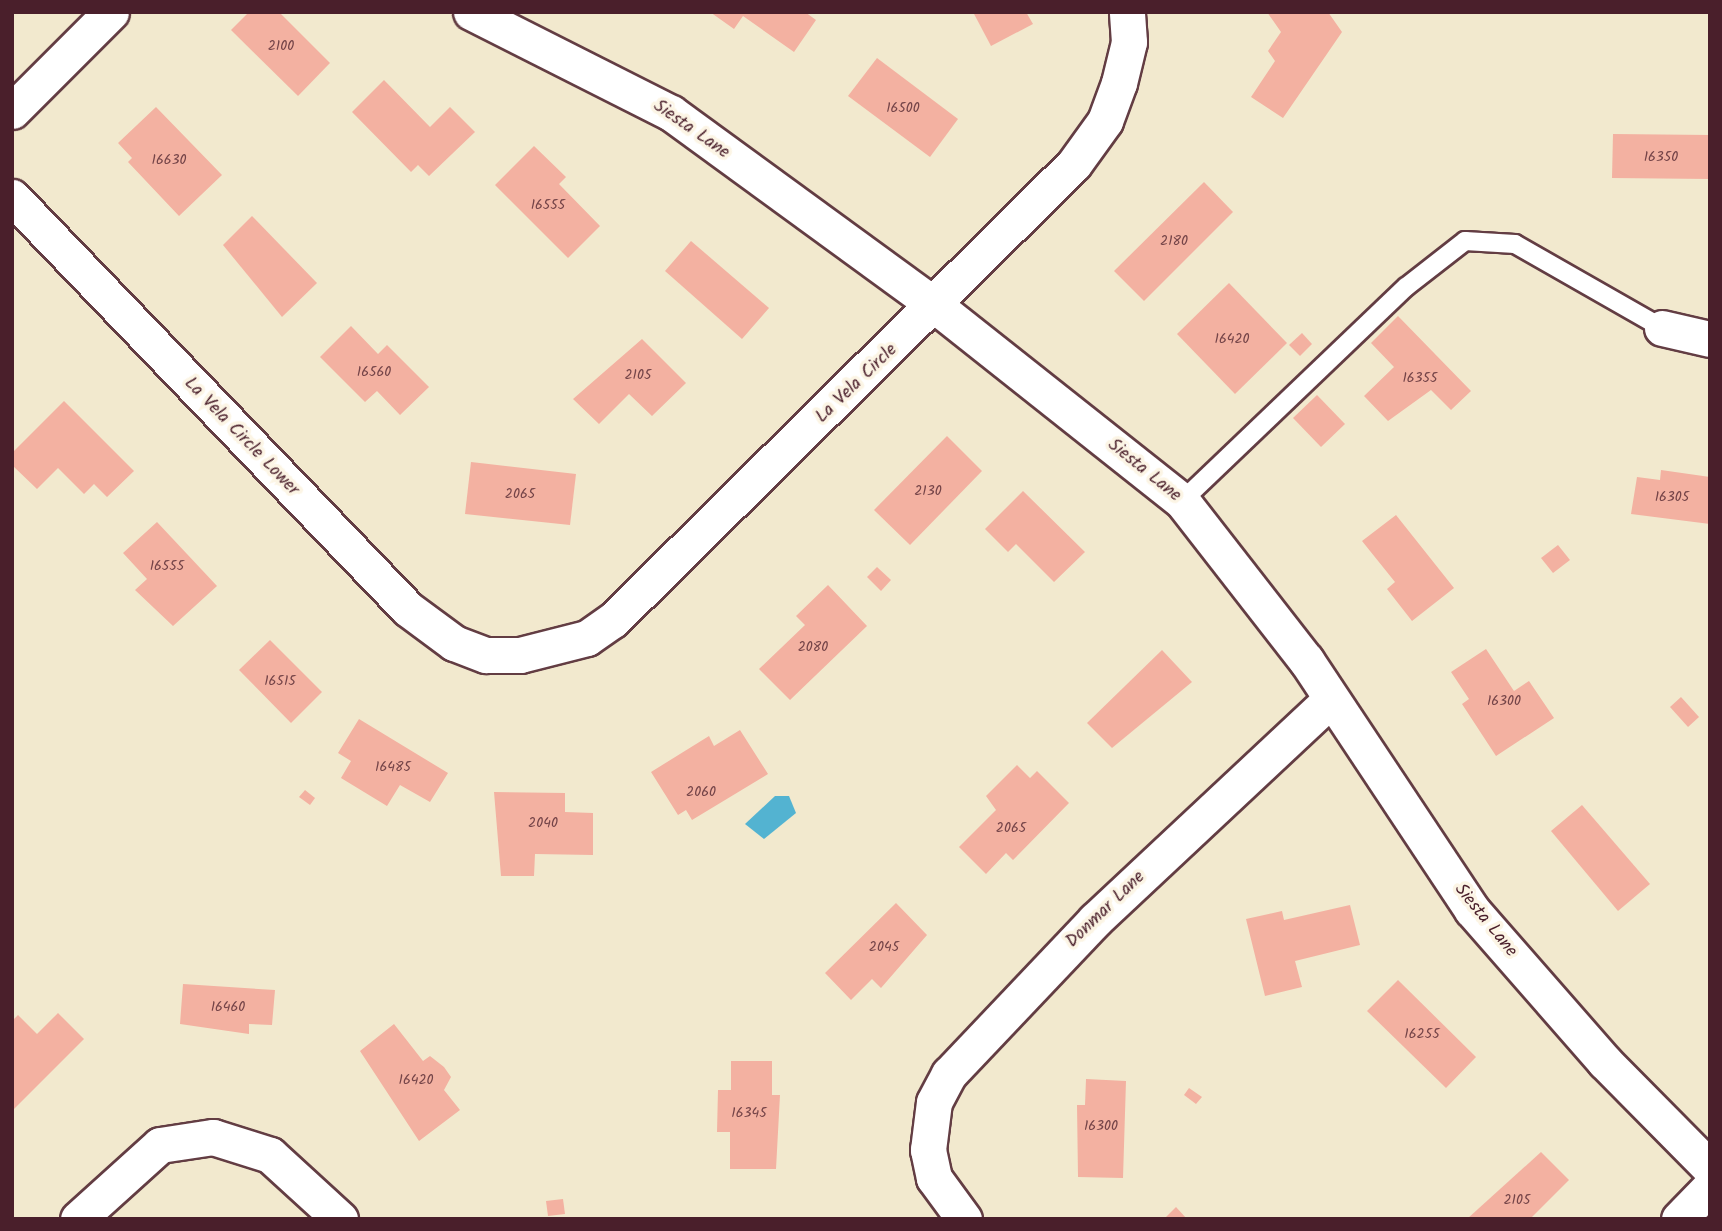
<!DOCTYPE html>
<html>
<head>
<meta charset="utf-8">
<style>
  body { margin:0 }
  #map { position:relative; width:1722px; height:1231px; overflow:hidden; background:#f2e9ce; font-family:Kalam,sans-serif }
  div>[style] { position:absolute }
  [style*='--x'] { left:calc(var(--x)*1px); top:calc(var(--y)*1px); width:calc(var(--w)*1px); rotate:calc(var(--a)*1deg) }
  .water>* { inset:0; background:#53b3d1 }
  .building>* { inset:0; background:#f3b1a1 }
  .roads { filter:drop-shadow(2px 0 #633d43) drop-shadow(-2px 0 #633d43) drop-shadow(0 2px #633d43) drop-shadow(0 -2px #633d43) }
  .service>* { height:18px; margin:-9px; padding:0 9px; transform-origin:9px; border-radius:9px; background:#fff }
  .minor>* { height:35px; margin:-17.5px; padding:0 17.5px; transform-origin:17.5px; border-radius:17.5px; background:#fff }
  span { translate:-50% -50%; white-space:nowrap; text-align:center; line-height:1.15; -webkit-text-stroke:7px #fcf5e5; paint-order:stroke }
  .number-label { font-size:14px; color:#744448 }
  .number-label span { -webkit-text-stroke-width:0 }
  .street-label { font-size:18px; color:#4a1f2b }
  .frame { position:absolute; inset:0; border:14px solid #4a1f2b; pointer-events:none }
</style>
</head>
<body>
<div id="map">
  <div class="water">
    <i style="clip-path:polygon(775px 796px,789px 796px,796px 813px,764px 839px,745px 824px)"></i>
  </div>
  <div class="building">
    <i style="clip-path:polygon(249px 12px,279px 12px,330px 63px,298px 96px,231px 30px)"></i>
    <i style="clip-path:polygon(710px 12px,805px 12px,816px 20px,794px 52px,743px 16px,734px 29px)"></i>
    <i style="clip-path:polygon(973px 12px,1026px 12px,1033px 24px,991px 46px)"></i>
    <i style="clip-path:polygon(1267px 12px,1328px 12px,1342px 32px,1283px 118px,1251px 97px,1275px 61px,1268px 51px,1281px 32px)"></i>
    <i style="clip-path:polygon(877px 58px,958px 119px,930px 157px,848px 96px)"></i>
    <i style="clip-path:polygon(384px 80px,430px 127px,450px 107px,475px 132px,429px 176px,418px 165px,411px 172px,352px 112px)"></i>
    <i style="clip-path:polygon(156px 107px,222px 175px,179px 216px,128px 162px,132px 158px,118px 143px)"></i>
    <i style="clip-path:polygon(1613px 134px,1710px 135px,1710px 179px,1612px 178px)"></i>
    <i style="clip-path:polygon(534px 146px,566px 177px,559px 184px,600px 226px,568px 258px,495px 185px)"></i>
    <i style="clip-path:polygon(1204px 182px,1233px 212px,1144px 301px,1114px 271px)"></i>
    <i style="clip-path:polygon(252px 216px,317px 283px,282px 317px,223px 245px)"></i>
    <i style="clip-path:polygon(691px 241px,769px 308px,742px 339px,665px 271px)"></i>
    <i style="clip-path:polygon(1229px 283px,1287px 343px,1235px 394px,1177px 334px)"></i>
    <i style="clip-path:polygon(1398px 316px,1471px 391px,1451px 410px,1431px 390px,1388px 421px,1364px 396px,1394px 367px,1371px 343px)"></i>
    <i style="clip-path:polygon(351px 326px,378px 354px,387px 345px,429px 387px,400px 415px,377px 391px,365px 402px,320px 357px)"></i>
    <i style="clip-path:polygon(1302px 333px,1312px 344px,1300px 356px,1289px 345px)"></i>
    <i style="clip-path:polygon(642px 339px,686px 383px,652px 416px,629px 394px,599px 424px,573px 399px)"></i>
    <i style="clip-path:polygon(1317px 395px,1345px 424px,1321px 447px,1293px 418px)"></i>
    <i style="clip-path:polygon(64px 401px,134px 471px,107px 497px,94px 484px,84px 494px,58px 468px,37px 489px,12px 465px,12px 453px)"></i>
    <i style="clip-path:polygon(947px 436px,982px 471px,910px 545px,874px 510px)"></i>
    <i style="clip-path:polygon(471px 462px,576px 474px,570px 525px,465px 514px)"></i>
    <i style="clip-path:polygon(1661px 470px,1710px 477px,1710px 524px,1631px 514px,1637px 477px,1660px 480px)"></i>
    <i style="clip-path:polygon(1023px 491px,1085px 552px,1054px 582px,1016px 544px,1008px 552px,985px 529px)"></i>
    <i style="clip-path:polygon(1396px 515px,1454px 588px,1412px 621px,1387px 589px,1395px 582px,1362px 541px)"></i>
    <i style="clip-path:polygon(157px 522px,217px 586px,173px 626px,135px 590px,147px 579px,123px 553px)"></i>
    <i style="clip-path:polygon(1558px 545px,1570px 560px,1553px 573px,1541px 558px)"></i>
    <i style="clip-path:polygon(877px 567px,891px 580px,881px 591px,867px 577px)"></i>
    <i style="clip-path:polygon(828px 585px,867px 626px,790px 700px,759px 669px,805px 625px,796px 616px)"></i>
    <i style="clip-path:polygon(270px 640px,322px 692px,291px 723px,239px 670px)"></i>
    <i style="clip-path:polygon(1486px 649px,1514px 691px,1529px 681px,1554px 718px,1496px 756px,1462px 704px,1469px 699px,1451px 672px)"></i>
    <i style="clip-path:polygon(1162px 650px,1192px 682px,1112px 748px,1087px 723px)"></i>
    <i style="clip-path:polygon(1681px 697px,1699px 717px,1688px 727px,1670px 707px)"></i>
    <i style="clip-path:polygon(359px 719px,448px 773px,430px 802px,400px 785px,387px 806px,341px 778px,351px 761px,338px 753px)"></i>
    <i style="clip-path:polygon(740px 730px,768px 774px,692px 820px,686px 810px,678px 815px,651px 772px,709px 736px,714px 746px)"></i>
    <i style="clip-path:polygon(1017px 765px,1030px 778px,1037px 771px,1069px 803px,1013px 860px,1006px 853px,986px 874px,959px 847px,996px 810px,986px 796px)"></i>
    <i style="clip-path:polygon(305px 790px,315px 798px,310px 805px,299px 797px)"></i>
    <i style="clip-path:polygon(494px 792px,565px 793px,565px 812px,593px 813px,593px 855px,535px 854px,534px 876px,501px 876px)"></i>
    <i style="clip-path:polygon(1582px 805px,1650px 884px,1618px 911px,1551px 831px)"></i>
    <i style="clip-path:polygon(896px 903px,927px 935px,881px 988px,872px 979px,851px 1000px,825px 973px)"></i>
    <i style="clip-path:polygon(1350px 905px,1360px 945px,1295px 961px,1302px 987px,1265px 996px,1246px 919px,1282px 911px,1284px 920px)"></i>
    <i style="clip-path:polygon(1398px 980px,1476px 1057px,1446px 1088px,1367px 1011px)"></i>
    <i style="clip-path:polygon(183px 984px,275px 990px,272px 1025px,249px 1024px,249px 1034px,180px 1024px)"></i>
    <i style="clip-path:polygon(58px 1013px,84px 1039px,12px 1111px,12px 1021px,18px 1015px,37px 1034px)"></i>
    <i style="clip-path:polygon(394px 1024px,423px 1061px,430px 1056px,444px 1067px,451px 1077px,444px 1090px,460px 1110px,419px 1141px,360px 1051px)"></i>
    <i style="clip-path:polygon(731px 1061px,772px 1061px,772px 1095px,780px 1095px,776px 1169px,730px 1169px,730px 1132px,717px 1132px,718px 1090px,731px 1090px)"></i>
    <i style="clip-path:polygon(1086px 1079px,1126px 1081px,1123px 1178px,1078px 1177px,1077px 1105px,1085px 1105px)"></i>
    <i style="clip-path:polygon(1189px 1088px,1202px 1097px,1196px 1104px,1184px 1095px)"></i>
    <i style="clip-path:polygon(1541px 1152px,1569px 1180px,1530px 1219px,1467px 1219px)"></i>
    <i style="clip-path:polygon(563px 1199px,565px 1214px,548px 1216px,546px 1201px)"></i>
    <i style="clip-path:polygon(1176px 1207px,1187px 1219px,1164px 1219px)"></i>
  </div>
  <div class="roads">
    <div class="service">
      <i style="--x:1182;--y:501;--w:310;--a:-43.7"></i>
      <i style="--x:1406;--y:287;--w:75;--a:-37.9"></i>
      <i style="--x:1465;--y:241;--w:50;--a:3.4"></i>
      <i style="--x:1515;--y:244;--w:169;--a:29.7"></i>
    </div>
    <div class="minor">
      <i style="--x:471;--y:12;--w:224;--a:26.8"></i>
      <i style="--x:671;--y:113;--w:329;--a:36.1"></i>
      <i style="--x:937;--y:307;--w:313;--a:38.4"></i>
      <i style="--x:1182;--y:501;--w:202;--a:52.1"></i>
      <i style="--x:1306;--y:660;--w:300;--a:56.4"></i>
      <i style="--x:1472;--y:910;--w:201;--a:48.8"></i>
      <i style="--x:1604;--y:1061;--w:151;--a:45.3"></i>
      <i style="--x:12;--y:111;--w:140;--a:-45"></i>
      <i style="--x:12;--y:197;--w:571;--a:46.13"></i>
      <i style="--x:408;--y:609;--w:57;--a:36.5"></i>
      <i style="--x:454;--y:643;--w:34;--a:21"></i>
      <i style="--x:486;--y:655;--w:34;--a:0"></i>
      <i style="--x:520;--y:655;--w:69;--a:-14.2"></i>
      <i style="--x:587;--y:638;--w:32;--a:-35"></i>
      <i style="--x:613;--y:620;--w:648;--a:-44.69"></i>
      <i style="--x:1074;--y:164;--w:53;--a:-54.2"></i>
      <i style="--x:1105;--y:121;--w:40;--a:-69.8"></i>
      <i style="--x:1119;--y:83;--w:42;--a:-76.3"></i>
      <i style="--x:1129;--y:42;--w:30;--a:-94"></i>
      <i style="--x:1662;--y:328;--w:49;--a:12.9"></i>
      <i style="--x:78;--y:1219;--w:110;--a:-42.1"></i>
      <i style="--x:160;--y:1145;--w:54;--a:-8.6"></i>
      <i style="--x:213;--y:1137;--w:60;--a:17.5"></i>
      <i style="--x:270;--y:1155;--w:95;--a:42.4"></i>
      <i style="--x:964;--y:1219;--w:51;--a:-126.2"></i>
      <i style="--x:934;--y:1178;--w:29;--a:-102"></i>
      <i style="--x:928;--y:1150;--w:48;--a:-82.9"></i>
      <i style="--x:934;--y:1102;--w:32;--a:-62"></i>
      <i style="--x:949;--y:1074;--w:212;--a:-46.5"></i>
      <i style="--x:1095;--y:920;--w:322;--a:-43.1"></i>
      <i style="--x:1679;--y:1219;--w:45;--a:-45.9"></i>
    </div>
  </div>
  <div class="number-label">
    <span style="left:281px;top:46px">2100</span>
    <span style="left:903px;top:108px">16500</span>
    <span style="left:1661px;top:157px">16350</span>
    <span style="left:169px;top:160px">16630</span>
    <span style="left:548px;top:205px">16555</span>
    <span style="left:1174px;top:241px">2180</span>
    <span style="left:1232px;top:339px">16420</span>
    <span style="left:374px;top:372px">16560</span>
    <span style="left:638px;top:375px">2105</span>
    <span style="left:1420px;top:378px">16355</span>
    <span style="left:928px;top:491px">2130</span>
    <span style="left:520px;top:494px">2065</span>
    <span style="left:1672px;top:497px">16305</span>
    <span style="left:167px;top:566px">16555</span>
    <span style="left:813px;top:647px">2080</span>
    <span style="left:280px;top:681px">16515</span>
    <span style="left:1504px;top:701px">16300</span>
    <span style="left:393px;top:767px">16485</span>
    <span style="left:701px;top:792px">2060</span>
    <span style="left:543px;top:823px">2040</span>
    <span style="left:1011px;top:828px">2065</span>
    <span style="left:884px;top:947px">2045</span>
    <span style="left:228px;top:1007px">16460</span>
    <span style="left:1422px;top:1034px">16255</span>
    <span style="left:416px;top:1080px">16420</span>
    <span style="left:749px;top:1113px">16345</span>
    <span style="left:1101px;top:1126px">16300</span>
    <span style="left:1517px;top:1200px">2105</span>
  </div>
  <div class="street-label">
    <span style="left:691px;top:130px;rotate:35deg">Siesta Lane</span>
    <span style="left:857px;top:384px;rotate:-44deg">La Vela Circle</span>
    <span style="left:241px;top:437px;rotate:46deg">La Vela Circle Lower</span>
    <span style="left:1144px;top:471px;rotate:39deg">Siesta Lane</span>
    <span style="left:1106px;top:910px;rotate:-44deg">Donmar Lane</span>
    <span style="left:1485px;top:921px;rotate:51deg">Siesta Lane</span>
  </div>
  <div class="frame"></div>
</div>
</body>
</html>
